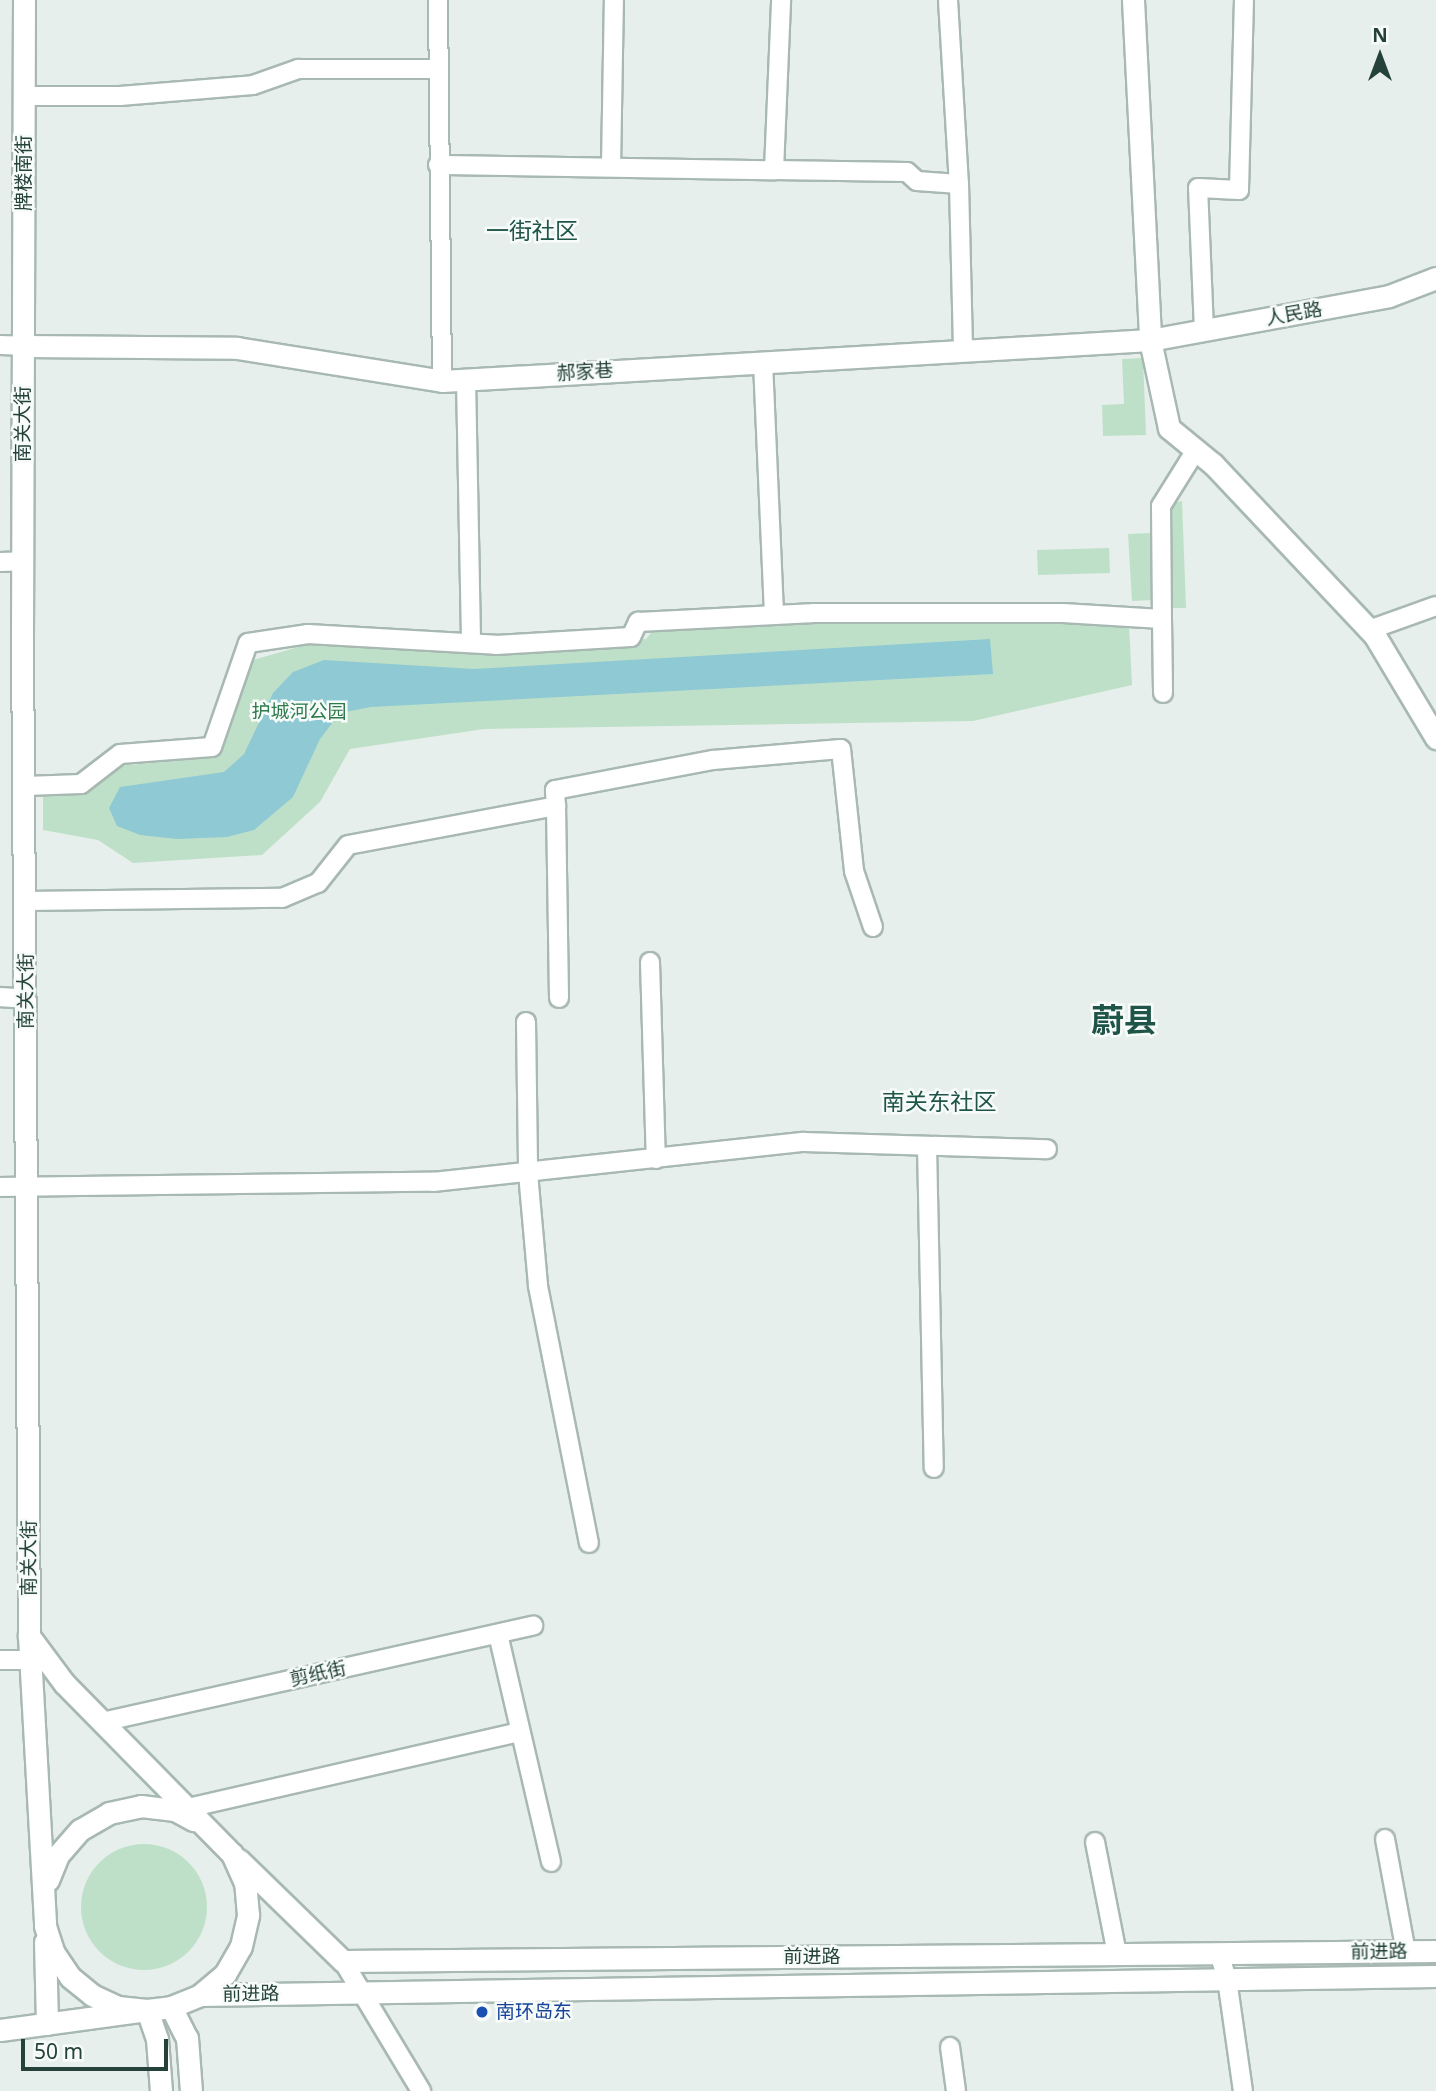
<!DOCTYPE html>
<html>
<head>
<meta charset="utf-8">
<style>
  body { margin:0 }
  #map { position:relative; width:1436px; height:2091px; overflow:hidden; background:#e6efeb; font-family:"Noto Sans","Noto Sans SC",sans-serif }
  div>[style] { position:absolute }
  [style*='--x'] { left:calc(var(--x)*1px); top:calc(var(--y)*1px); width:calc(var(--w)*1px); rotate:calc(var(--a)*1deg) }
  .green>* { inset:0; background:#bfe0c8 }
  .round { border-radius:50% }
  .water>* { inset:0; background:#8ec9d4 }
  .roads { filter:drop-shadow(2px 0 #a8b8b2) drop-shadow(-2px 0 #a8b8b2) drop-shadow(0 2px #a8b8b2) drop-shadow(0 -2px #a8b8b2) }
  .street>* { height:18px; margin:-9px; padding:0 9px; transform-origin:9px; border-radius:9px; background:#fff }
  .secondary>* { height:21px; margin:-10.5px; padding:0 10.5px; transform-origin:10.5px; border-radius:10.5px; background:#fff }
  .dots>* { width:19px; height:19px; translate:-50% -50%; box-sizing:border-box; border:4px solid #f7fbf9; border-radius:50% }
  span { translate:-50% -50%; white-space:nowrap; text-align:center; line-height:1.15; -webkit-text-stroke:5px #f7fbf9; paint-order:stroke }
  .street-label { font-size:19px; color:#24423a }
  .park-label { font-size:19px; color:#2d7a4b }
  .transit-label { font-size:19px; color:#164399 }
  .left { translate:0 -50%; text-align:left }
  .quarter-label { font-size:23px; color:#1f5548 }
  .town-label { font-size:33px; color:#1f5548; font-weight:700 }
  .north { position:absolute; left:1345px; top:21px; width:70px; height:70px; -webkit-text-stroke:5px #f7fbf9; paint-order:stroke; rotate:0deg; font-size:19px; font-weight:700; line-height:28px; text-align:center; color:#24423a }
  .north::after { content:''; display:block; margin:auto; width:24px; height:32px; background:#24423a; clip-path:polygon(50% 0,100% 100%,50% 72%,0 100%) }
  .scale { position:absolute; left:21px; top:2039px; width:147px; height:32px; box-sizing:border-box; border:4px solid #24423a; border-top:0; padding-left:9px; font-size:21px; line-height:24px; white-space:nowrap; color:#24423a; -webkit-text-stroke:5px #f7fbf9; paint-order:stroke }
</style>
</head>
<body>
<div id="map">
  <div class="green">
    <i style="clip-path:polygon(1143px 358px,1146px 435px,1103px 436px,1102px 405px,1124px 404px,1122px 359px)"></i>
    <i style="clip-path:polygon(1182px 501px,1186px 608px,1171px 608px,1167px 505px)"></i>
    <i style="clip-path:polygon(1151px 533px,1154px 600px,1132px 601px,1128px 534px)"></i>
    <i style="clip-path:polygon(1109px 548px,1110px 573px,1038px 575px,1037px 550px)"></i>
    <i style="clip-path:polygon(841px 619px,1129px 624px,1132px 685px,973px 721px,484px 729px,350px 749px,320px 802px,262px 855px,133px 863px,98px 840px,43px 830px,43px 792px,91px 790px,116px 766px,211px 758px,253px 660px,305px 645px,477px 649px,646px 639px,655px 628px)"></i>
    <i class="round" style="left:81px;top:1844px;width:126px;height:126px"></i>
  </div>
  <div class="water">
    <i style="clip-path:polygon(990px 639px,993px 674px,371px 707px,340px 713px,320px 739px,293px 797px,254px 830px,227px 837px,177px 839px,140px 835px,117px 826px,109px 808px,120px 787px,224px 772px,244px 754px,273px 693px,293px 672px,324px 660px,474px 669px)"></i>
  </div>
  <div class="roads">
    <div class="street">
      <i style="--x:438;--y:0;--w:381;--a:89.4"></i>
      <i style="--x:948;--y:0;--w:184;--a:86.6"></i>
      <i style="--x:24;--y:96;--w:96;--a:0"></i>
      <i style="--x:120;--y:96;--w:133;--a:-4.7"></i>
      <i style="--x:253;--y:85;--w:48;--a:-19.6"></i>
      <i style="--x:298;--y:69;--w:140;--a:0"></i>
      <i style="--x:438;--y:165;--w:336;--a:0.9"></i>
      <i style="--x:774;--y:170;--w:170;--a:-87.6"></i>
      <i style="--x:611;--y:167;--w:167;--a:-89"></i>
      <i style="--x:774;--y:170;--w:133;--a:0.9"></i>
      <i style="--x:907;--y:172;--w:13;--a:42"></i>
      <i style="--x:917;--y:181;--w:42;--a:4.1"></i>
      <i style="--x:959;--y:184;--w:167;--a:88.6"></i>
      <i style="--x:1204;--y:330;--w:142;--a:-92.4"></i>
      <i style="--x:1198;--y:188;--w:41;--a:2.8"></i>
      <i style="--x:1239;--y:190;--w:190;--a:-88.5"></i>
      <i style="--x:0;--y:345;--w:23;--a:2"></i>
      <i style="--x:763;--y:362;--w:253;--a:87.5"></i>
      <i style="--x:466;--y:379;--w:264;--a:88.9"></i>
      <i style="--x:0;--y:562;--w:24;--a:-2"></i>
      <i style="--x:1162;--y:619;--w:74;--a:89.2"></i>
      <i style="--x:1369;--y:630;--w:71;--a:-19.7"></i>
      <i style="--x:25;--y:786;--w:56;--a:-2"></i>
      <i style="--x:81;--y:784;--w:49;--a:-37.6"></i>
      <i style="--x:120;--y:754;--w:92;--a:-4.4"></i>
      <i style="--x:212;--y:747;--w:110;--a:-70.9"></i>
      <i style="--x:248;--y:643;--w:61;--a:-8.5"></i>
      <i style="--x:308;--y:634;--w:188;--a:3.3"></i>
      <i style="--x:496;--y:645;--w:135;--a:-3.4"></i>
      <i style="--x:631;--y:637;--w:17;--a:-65"></i>
      <i style="--x:638;--y:622;--w:176;--a:-2.9"></i>
      <i style="--x:814;--y:613;--w:249;--a:0"></i>
      <i style="--x:1063;--y:613;--w:99;--a:3.5"></i>
      <i style="--x:1162;--y:619;--w:113;--a:-90.5"></i>
      <i style="--x:1161;--y:506;--w:66;--a:-58"></i>
      <i style="--x:556;--y:806;--w:192;--a:89.1"></i>
      <i style="--x:26;--y:901;--w:256;--a:-0.7"></i>
      <i style="--x:282;--y:898;--w:39;--a:-23"></i>
      <i style="--x:318;--y:883;--w:48;--a:-51.7"></i>
      <i style="--x:348;--y:845;--w:212;--a:-10.6"></i>
      <i style="--x:556;--y:806;--w:16;--a:-94"></i>
      <i style="--x:555;--y:790;--w:161;--a:-10.8"></i>
      <i style="--x:713;--y:760;--w:128;--a:-4.9"></i>
      <i style="--x:841;--y:749;--w:123;--a:83.9"></i>
      <i style="--x:854;--y:871;--w:59;--a:71.3"></i>
      <i style="--x:650;--y:962;--w:197;--a:88.3"></i>
      <i style="--x:0;--y:997;--w:26;--a:4"></i>
      <i style="--x:526;--y:1022;--w:151;--a:89.2"></i>
      <i style="--x:528;--y:1173;--w:113;--a:84.9"></i>
      <i style="--x:538;--y:1286;--w:262;--a:78.8"></i>
      <i style="--x:927;--y:1146;--w:322;--a:88.8"></i>
      <i style="--x:0;--y:1187;--w:433;--a:-0.7"></i>
      <i style="--x:433;--y:1182;--w:373;--a:-6.2"></i>
      <i style="--x:804;--y:1142;--w:243;--a:1.7"></i>
      <i style="--x:498;--y:1634;--w:234;--a:76.9"></i>
      <i style="--x:0;--y:1660;--w:31;--a:0"></i>
      <i style="--x:102;--y:1722;--w:442;--a:-12.6"></i>
      <i style="--x:188;--y:1808;--w:340;--a:-12.9"></i>
      <i style="--x:1385;--y:1839;--w:115;--a:79.5"></i>
      <i style="--x:1095;--y:1842;--w:114;--a:78.9"></i>
      <i style="--x:1219;--y:1953;--w:27;--a:73"></i>
      <i style="--x:1227;--y:1979;--w:113;--a:81.9"></i>
      <i style="--x:343;--y:1961;--w:152;--a:59"></i>
      <i style="--x:950;--y:2047;--w:44;--a:82.2"></i>
    </div>
    <div class="secondary">
      <i style="--x:24;--y:0;--w:637;--a:90.18"></i>
      <i style="--x:22;--y:637;--w:999;--a:89.6"></i>
      <i style="--x:29;--y:1636;--w:290;--a:86.8"></i>
      <i style="--x:45;--y:1926;--w:28;--a:72"></i>
      <i style="--x:54;--y:1953;--w:29;--a:56"></i>
      <i style="--x:70;--y:1977;--w:28;--a:39"></i>
      <i style="--x:92;--y:1995;--w:29;--a:25"></i>
      <i style="--x:118;--y:2007;--w:29;--a:6"></i>
      <i style="--x:147;--y:2010;--w:24;--a:-7"></i>
      <i style="--x:171;--y:2007;--w:31;--a:-22"></i>
      <i style="--x:200;--y:1995;--w:33;--a:-40"></i>
      <i style="--x:225;--y:1974;--w:32;--a:-60"></i>
      <i style="--x:241;--y:1946;--w:32;--a:-77"></i>
      <i style="--x:248;--y:1915;--w:32;--a:-95"></i>
      <i style="--x:245;--y:1883;--w:32;--a:-114"></i>
      <i style="--x:232;--y:1854;--w:240;--a:-134.5"></i>
      <i style="--x:64;--y:1683;--w:59;--a:-126.7"></i>
      <i style="--x:1133;--y:0;--w:340;--a:87.1"></i>
      <i style="--x:1150;--y:340;--w:90;--a:77.8"></i>
      <i style="--x:1169;--y:428;--w:57;--a:39.3"></i>
      <i style="--x:1213;--y:464;--w:236;--a:46.7"></i>
      <i style="--x:1375;--y:636;--w:119;--a:59.1"></i>
      <i style="--x:23;--y:346;--w:214;--a:0.5"></i>
      <i style="--x:237;--y:348;--w:208;--a:9.1"></i>
      <i style="--x:442;--y:381;--w:709;--a:-3.31"></i>
      <i style="--x:1150;--y:340;--w:243;--a:-10.4"></i>
      <i style="--x:1389;--y:296;--w:50;--a:-21"></i>
      <i style="--x:239;--y:1860;--w:145;--a:44.2"></i>
      <i style="--x:343;--y:1961;--w:1093;--a:-0.52"></i>
      <i style="--x:48;--y:1880;--w:27;--a:-68"></i>
      <i style="--x:58;--y:1855;--w:33;--a:-49"></i>
      <i style="--x:80;--y:1830;--w:34;--a:-30"></i>
      <i style="--x:109;--y:1813;--w:33;--a:-12"></i>
      <i style="--x:141;--y:1806;--w:34;--a:7"></i>
      <i style="--x:175;--y:1810;--w:21;--a:29"></i>
      <i style="--x:45;--y:1942;--w:82;--a:88.6"></i>
      <i style="--x:200;--y:1995;--w:1236;--a:-0.88"></i>
      <i style="--x:171;--y:2007;--w:35;--a:63"></i>
      <i style="--x:187;--y:2038;--w:53;--a:85.7"></i>
      <i style="--x:0;--y:2030;--w:148;--a:-7.7"></i>
      <i style="--x:147;--y:2010;--w:31;--a:71"></i>
      <i style="--x:157;--y:2039;--w:52;--a:85.6"></i>
    </div>
  </div>
  <div class="dots">
    <i style="left:482px;top:2012px;background:#1a4fb4"></i>
  </div>
  <div class="street-label">
    <span style="left:24px;top:173px;rotate:-90deg">牌楼南街</span>
    <span style="left:1294px;top:314px;rotate:-10deg">人民路</span>
    <span style="left:585px;top:372px;rotate:-3deg">郝家巷</span>
    <span style="left:23px;top:424px;rotate:-90deg">南关大街</span>
    <span style="left:26px;top:991px;rotate:-90deg">南关大街</span>
    <span style="left:29px;top:1558px;rotate:-90deg">南关大街</span>
    <span style="left:318px;top:1674px;rotate:-13deg">剪纸街</span>
    <span style="left:1379px;top:1952px;rotate:-1deg">前进路</span>
    <span style="left:812px;top:1957px">前进路</span>
    <span style="left:251px;top:1994px;rotate:-1deg">前进路</span>
  </div>
  <div class="park-label">
    <span style="left:299px;top:712px">护城河公园</span>
  </div>
  <div class="transit-label">
    <span class="left" style="left:496px;top:2012px">南环岛东</span>
  </div>
  <div class="quarter-label">
    <span style="left:532px;top:230px">一街社区</span>
    <span style="left:939px;top:1101px">南关东社区</span>
  </div>
  <div class="town-label">
    <span style="left:1124px;top:1020px">蔚县</span>
  </div>
  <div class="north">N</div>
  <div class="scale">50 m</div>
</div>
</body>
</html>
